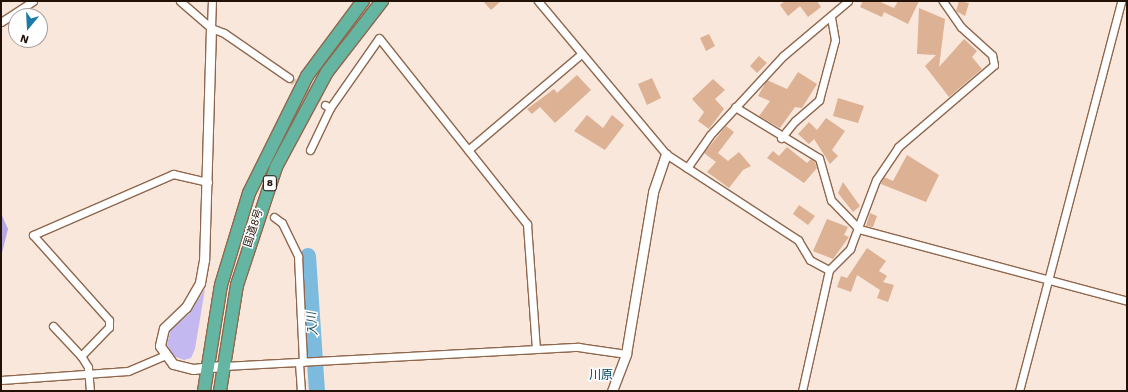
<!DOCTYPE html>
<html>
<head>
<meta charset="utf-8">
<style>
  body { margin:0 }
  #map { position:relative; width:1128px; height:392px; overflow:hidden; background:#f9e7db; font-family:"Work Sans","Noto Sans JP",sans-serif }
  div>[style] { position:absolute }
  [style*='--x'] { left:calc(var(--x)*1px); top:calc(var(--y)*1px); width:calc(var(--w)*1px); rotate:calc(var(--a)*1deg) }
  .green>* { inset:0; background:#c4b8f0 }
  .forest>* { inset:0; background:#b6a9e2 }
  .river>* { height:16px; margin:-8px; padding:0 8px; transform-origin:8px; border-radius:8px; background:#7cbade }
  .building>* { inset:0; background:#dcb194 }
  .minor-tunnel>* { height:7px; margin-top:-3.5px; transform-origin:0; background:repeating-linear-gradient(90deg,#d9c7bb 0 7px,transparent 0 10.5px) }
  .roads { filter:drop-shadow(1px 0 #8f674d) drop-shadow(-1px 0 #8f674d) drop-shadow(0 1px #8f674d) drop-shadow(0 -1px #8f674d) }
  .minor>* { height:7px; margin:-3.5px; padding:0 3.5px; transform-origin:3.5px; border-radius:3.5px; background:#fff }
  .tertiary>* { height:9px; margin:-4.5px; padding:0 4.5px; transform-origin:4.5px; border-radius:4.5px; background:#fff }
  .trunk>* { height:12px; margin:-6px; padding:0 6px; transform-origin:6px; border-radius:6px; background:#64b6a2 }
  span { translate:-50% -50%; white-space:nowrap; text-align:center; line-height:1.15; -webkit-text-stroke:3px #fff; paint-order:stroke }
  .shield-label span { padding:1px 3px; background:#fff; border:1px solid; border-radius:3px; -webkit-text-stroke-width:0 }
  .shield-label { font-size:10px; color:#211107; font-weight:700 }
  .street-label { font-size:11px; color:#211107 }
  .water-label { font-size:12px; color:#1d4e67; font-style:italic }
  .neighbourhood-label { font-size:12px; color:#014867 }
  .frame { position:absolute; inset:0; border:2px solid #211107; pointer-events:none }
  .north { position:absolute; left:8px; top:8px; width:40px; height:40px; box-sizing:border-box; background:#fff; border:1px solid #a6a09c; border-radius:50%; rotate:198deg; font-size:11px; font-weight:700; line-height:16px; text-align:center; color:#211107 }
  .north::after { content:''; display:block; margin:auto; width:14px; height:18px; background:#1b7ba8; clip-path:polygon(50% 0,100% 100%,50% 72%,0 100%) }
</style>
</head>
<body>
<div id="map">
  <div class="green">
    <i style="clip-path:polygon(205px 289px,195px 349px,191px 358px,184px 360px,173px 356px,167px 344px,171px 329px,189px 314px)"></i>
  </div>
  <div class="forest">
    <i style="clip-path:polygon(1px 213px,8px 229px,1px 257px)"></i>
  </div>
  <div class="river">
    <i style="--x:308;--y:256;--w:135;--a:86.2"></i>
  </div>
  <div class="building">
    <i style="clip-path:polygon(483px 1px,501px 1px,491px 10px)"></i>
    <i style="clip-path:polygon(785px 1px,817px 1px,821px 7px,808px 17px,800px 6px,788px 16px,780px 5px)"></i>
    <i style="clip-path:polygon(863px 1px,878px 1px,894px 8px,898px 1px,919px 1px,908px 24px,884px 12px,882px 17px,860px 7px)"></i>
    <i style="clip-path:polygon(959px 1px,969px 3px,965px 16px,956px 11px)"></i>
    <i style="clip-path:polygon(919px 8px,945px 19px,939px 67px,964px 39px,977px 51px,972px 57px,982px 69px,949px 97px,925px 66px,936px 55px,917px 54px)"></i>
    <i style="clip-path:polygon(709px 34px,715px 46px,706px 51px,700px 38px)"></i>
    <i style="clip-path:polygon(759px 56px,767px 63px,757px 73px,750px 66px)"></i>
    <i style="clip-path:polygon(798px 72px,817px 84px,802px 108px,795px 107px,780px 128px,759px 116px,770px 101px,758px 96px,767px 80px,787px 89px)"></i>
    <i style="clip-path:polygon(577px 75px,591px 90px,555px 123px,540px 107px,532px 114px,527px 109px,554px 89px,557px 93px)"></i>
    <i style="clip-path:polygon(652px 78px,661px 98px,647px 105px,638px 84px)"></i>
    <i style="clip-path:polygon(713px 79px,725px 90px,715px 99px,724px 109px,709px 129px,698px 121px,704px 112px,692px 99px)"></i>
    <i style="clip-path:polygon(838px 98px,864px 106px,858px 123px,833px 116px)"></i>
    <i style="clip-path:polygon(587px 115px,603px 128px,612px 115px,624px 125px,605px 150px,574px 131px)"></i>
    <i style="clip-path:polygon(826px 118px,845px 131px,832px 150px,838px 156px,830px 164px,814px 139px,809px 144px,798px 134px,809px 122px,817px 130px)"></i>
    <i style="clip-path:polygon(726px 126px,734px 132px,718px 153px,728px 161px,739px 152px,751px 166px,743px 170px,729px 188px,707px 172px,716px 162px,704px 153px)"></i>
    <i style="clip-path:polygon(787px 147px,807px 163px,811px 159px,815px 162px,817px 168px,804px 183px,767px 158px,773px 151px,779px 156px)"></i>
    <i style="clip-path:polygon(907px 155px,939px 175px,926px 202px,881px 184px,884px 177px,893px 181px)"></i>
    <i style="clip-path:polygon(843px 182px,860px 206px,853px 212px,838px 193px)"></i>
    <i style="clip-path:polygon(799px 205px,815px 216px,808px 225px,793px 214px)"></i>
    <i style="clip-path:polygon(870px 213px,877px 216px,873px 227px,866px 226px)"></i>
    <i style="clip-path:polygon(827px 219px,848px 227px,844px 235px,849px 237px,833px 259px,813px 251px)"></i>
    <i style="clip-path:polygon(867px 248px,886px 261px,879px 271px,887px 276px,883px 282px,894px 285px,888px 302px,877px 298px,880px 290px,857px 275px,851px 292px,837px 287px,841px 276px,847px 278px)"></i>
  </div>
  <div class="minor-tunnel">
    <i style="--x:289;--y:78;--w:45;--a:36.9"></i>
  </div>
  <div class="roads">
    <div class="minor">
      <i style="--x:180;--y:1;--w:41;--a:41.1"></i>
      <i style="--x:211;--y:28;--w:14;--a:21"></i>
      <i style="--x:224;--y:33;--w:79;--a:34.7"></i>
      <i style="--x:538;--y:1;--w:199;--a:50.1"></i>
      <i style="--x:666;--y:154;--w:158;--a:33.1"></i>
      <i style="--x:798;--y:240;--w:23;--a:59"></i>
      <i style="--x:810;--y:260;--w:21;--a:28"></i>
      <i style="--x:1;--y:22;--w:38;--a:-33"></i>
      <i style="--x:211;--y:28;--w:27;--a:-88"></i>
      <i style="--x:325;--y:105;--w:6;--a:31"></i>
      <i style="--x:330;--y:108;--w:85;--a:-55"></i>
      <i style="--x:379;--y:38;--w:238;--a:51.5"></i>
      <i style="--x:527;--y:224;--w:125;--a:85.9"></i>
      <i style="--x:735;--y:107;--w:98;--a:31.3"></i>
      <i style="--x:819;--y:158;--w:44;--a:74.1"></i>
      <i style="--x:831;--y:200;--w:40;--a:46"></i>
      <i style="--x:859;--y:229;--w:278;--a:15"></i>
      <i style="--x:781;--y:138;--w:22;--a:-51"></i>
      <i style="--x:795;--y:121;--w:32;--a:-41"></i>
      <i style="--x:819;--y:100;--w:62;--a:-75.1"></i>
      <i style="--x:835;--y:40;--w:23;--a:-100"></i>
      <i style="--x:310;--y:150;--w:47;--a:-64.5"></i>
      <i style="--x:468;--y:150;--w:147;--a:-40.3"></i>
      <i style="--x:687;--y:168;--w:40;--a:-55.1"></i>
      <i style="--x:710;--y:135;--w:108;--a:-47.3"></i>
      <i style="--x:783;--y:56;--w:85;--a:-40.2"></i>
      <i style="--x:274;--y:217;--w:10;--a:37"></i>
      <i style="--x:282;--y:223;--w:37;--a:64"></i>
      <i style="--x:298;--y:256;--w:106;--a:87.3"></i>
      <i style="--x:829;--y:270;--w:30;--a:-45"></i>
      <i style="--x:850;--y:249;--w:74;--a:-69.4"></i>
      <i style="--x:876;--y:180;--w:40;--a:-56"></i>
      <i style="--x:898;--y:147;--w:126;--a:-40.5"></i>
      <i style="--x:994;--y:65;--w:10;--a:-101"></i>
      <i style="--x:992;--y:55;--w:42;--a:-137.9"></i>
      <i style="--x:961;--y:27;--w:32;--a:-125"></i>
      <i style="--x:53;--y:326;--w:41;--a:47"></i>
      <i style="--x:299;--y:363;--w:28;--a:86"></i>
      <i style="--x:224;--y:366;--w:355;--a:-3.1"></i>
      <i style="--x:578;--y:347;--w:49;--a:8.3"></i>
      <i style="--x:1;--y:380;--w:127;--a:-4.1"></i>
      <i style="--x:128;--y:371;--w:39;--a:-23"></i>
      <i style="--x:90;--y:391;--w:24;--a:-95"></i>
      <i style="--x:88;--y:367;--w:13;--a:-122"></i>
      <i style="--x:81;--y:356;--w:40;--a:-46"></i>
      <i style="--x:109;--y:327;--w:7;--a:-90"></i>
      <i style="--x:109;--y:320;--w:114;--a:-131.8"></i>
      <i style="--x:33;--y:235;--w:153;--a:-23.5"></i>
      <i style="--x:173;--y:174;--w:36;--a:13"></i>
      <i style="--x:802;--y:391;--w:124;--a:-77.4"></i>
      <i style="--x:1019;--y:391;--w:403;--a:-75.3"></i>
    </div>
    <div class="tertiary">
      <i style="--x:211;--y:28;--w:232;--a:91.7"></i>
      <i style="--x:204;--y:260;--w:23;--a:100"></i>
      <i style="--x:200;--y:283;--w:28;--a:120"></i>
      <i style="--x:186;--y:307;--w:30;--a:136"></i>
      <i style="--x:164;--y:328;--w:18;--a:103"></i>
      <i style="--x:160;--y:346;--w:22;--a:54"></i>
      <i style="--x:173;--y:364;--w:21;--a:14"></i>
      <i style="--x:193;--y:369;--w:31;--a:-6"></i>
      <i style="--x:612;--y:391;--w:40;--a:-69"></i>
      <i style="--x:626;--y:354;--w:164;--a:-80.5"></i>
      <i style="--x:653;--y:192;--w:40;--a:-71.1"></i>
    </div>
    <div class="trunk">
      <i style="--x:204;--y:391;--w:107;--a:-80.9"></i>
      <i style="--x:221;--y:285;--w:96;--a:-73.1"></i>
      <i style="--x:249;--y:193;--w:131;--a:-63.6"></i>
      <i style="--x:307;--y:76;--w:94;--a:-53.3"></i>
      <i style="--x:220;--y:391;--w:107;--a:-80.9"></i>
      <i style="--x:237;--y:285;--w:124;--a:-71.7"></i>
      <i style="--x:276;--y:167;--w:108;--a:-61.8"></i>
      <i style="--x:327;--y:72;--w:90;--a:-52.2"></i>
    </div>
  </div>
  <div class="shield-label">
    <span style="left:270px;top:183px">8</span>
  </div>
  <div class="street-label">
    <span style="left:254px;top:228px;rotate:-72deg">国道8号</span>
  </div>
  <div class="water-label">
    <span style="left:313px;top:324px;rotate:-94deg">入川</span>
  </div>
  <div class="neighbourhood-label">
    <span style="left:601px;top:376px">川原</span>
  </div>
  <div class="frame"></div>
  <div class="north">N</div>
</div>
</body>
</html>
